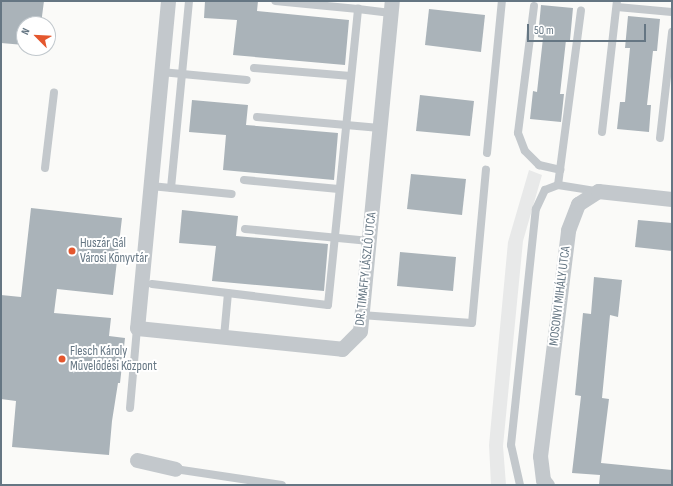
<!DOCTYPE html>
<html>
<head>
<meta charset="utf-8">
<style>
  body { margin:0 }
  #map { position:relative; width:673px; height:486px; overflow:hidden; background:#fafaf8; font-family:"Sofia Sans Condensed",sans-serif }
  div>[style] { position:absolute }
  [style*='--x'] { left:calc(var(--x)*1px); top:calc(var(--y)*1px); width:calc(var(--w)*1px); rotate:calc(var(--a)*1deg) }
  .built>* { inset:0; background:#e8e9e9 }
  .building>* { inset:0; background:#aab3b9 }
  .service>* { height:8px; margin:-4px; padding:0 4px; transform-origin:4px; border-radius:4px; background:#c3c8cc }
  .minor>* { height:15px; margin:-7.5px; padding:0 7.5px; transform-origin:7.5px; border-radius:7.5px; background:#c3c8cc }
  .dots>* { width:11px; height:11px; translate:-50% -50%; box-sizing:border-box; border:2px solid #fff; border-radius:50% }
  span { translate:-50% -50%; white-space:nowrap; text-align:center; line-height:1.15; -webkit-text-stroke:4px #fff; paint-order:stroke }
  .poi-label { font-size:13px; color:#657683 }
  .left { translate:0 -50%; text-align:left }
  .street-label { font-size:13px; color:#657683 }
  .frame { position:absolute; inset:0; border:2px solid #657683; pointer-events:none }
  .north { position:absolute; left:16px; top:16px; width:40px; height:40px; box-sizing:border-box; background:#fff; border:1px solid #c1c8cd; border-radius:50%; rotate:294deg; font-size:11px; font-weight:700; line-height:16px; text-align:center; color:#657683 }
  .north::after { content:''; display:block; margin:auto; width:14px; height:18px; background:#e4572e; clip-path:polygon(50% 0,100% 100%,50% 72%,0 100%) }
  .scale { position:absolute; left:527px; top:24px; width:119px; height:18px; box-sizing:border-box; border:2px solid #657683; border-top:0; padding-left:5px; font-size:12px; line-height:14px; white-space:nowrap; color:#657683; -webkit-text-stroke:3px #fff; paint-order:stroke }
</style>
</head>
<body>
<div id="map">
  <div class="built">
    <i style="clip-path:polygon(529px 170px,542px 175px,523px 241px,503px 446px,506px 485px,491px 485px,489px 445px,508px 242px)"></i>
  </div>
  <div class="building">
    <i style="clip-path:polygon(1px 1px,44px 1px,41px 24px,24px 24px,24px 45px,1px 43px)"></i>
    <i style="clip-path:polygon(205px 1px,258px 1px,257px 11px,349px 20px,345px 65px,233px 55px,237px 20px,204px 18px)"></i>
    <i style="clip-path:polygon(541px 5px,573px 8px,570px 40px,566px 40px,560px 94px,564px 94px,561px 122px,530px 119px,533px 91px,537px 92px,543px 38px,538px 37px)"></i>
    <i style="clip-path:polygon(429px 9px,485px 15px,481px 52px,425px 45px)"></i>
    <i style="clip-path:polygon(628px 16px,660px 19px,657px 51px,653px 51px,647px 105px,651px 105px,649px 132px,617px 129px,620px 102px,625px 102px,630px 48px,625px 48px)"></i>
    <i style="clip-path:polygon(420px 95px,474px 101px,470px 136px,416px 131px)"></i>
    <i style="clip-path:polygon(192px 100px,248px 105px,246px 125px,338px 133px,334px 180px,223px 170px,226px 135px,189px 132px)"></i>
    <i style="clip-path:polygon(411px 174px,466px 179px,462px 215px,407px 209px)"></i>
    <i style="clip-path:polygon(31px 208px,122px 218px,113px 295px,57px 289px,54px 313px,111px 318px,109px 336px,125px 338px,120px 383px,118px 383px,112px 421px,109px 455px,12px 447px,16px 401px,1px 399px,1px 295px,21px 297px)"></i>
    <i style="clip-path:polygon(182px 210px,238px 216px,236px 236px,328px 244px,324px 291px,212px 281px,216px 246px,179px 243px)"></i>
    <i style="clip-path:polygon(638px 220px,672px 223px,672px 251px,635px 247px)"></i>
    <i style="clip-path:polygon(400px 252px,456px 257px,453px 291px,397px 286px)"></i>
    <i style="clip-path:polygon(594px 277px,622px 280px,618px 317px,610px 315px,602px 398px,609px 399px,601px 463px,672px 470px,672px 485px,599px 485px,600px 475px,572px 473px,581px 396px,575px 395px,583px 313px,591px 314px)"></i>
  </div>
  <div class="service">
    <i style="--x:534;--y:6;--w:128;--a:97.2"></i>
    <i style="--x:518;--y:133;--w:19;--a:69"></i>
    <i style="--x:525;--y:151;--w:20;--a:45"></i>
    <i style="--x:539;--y:165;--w:22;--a:13"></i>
    <i style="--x:617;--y:7;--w:55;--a:5.2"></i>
    <i style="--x:358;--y:9;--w:33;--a:7"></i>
    <i style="--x:254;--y:68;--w:97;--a:4.7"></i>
    <i style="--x:161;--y:72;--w:86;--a:5.3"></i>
    <i style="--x:257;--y:117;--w:123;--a:5.1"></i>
    <i style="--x:602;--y:132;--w:132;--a:-83.5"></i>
    <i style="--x:660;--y:138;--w:107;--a:-83.5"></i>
    <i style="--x:487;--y:153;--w:153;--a:-84.4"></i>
    <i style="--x:45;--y:168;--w:76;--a:-83.2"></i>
    <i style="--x:244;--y:180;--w:95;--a:5.4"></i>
    <i style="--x:558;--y:185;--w:176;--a:-82.5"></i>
    <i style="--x:151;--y:186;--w:81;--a:5.6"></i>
    <i style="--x:171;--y:188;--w:188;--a:-84.5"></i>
    <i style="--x:245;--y:229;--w:125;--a:5.5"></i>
    <i style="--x:152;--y:284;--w:177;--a:6.8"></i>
    <i style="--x:328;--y:305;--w:298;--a:-84.2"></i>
    <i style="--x:358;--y:9;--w:83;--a:-174.5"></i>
    <i style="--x:361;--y:315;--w:111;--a:4.1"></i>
    <i style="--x:472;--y:323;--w:154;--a:-84.8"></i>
    <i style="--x:224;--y:337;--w:44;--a:-84.8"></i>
    <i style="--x:130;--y:408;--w:80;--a:-85"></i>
    <i style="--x:175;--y:469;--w:108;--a:8.5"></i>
    <i style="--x:520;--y:485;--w:41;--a:-102.7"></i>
    <i style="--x:511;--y:445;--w:237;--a:-84"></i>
    <i style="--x:536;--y:209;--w:21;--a:-65"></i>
    <i style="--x:545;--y:190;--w:14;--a:-21"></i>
    <i style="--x:558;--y:185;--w:39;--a:9"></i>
  </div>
  <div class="minor">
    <i style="--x:168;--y:1;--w:328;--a:95.4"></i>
    <i style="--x:137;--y:328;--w:206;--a:5.8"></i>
    <i style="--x:342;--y:349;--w:25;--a:-45"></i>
    <i style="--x:360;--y:331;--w:332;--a:-84.5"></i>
    <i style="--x:137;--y:460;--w:39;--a:13"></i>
    <i style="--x:547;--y:485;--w:6;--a:-129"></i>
    <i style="--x:543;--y:480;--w:24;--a:-97"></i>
    <i style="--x:540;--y:456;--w:228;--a:-82.9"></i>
    <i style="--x:568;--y:230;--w:28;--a:-69"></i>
    <i style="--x:578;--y:204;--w:24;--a:-33"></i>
    <i style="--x:598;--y:191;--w:74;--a:6.2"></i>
  </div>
  <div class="dots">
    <i style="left:72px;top:251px;background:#e4572e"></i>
    <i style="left:62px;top:359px;background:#e4572e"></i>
  </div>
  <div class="poi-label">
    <span class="left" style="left:80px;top:251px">Huszár Gál<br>Városi Könyvtár</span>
    <span class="left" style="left:70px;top:359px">Flesch Károly<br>Művelődési Központ</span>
  </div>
  <div class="street-label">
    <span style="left:366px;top:269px;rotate:-84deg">DR. TIMAFFY LÁSZLÓ UTCA</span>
    <span style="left:560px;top:296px;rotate:-83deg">MOSONYI MIHÁLY UTCA</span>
  </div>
  <div class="frame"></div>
  <div class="north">N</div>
  <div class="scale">50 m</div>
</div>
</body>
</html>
